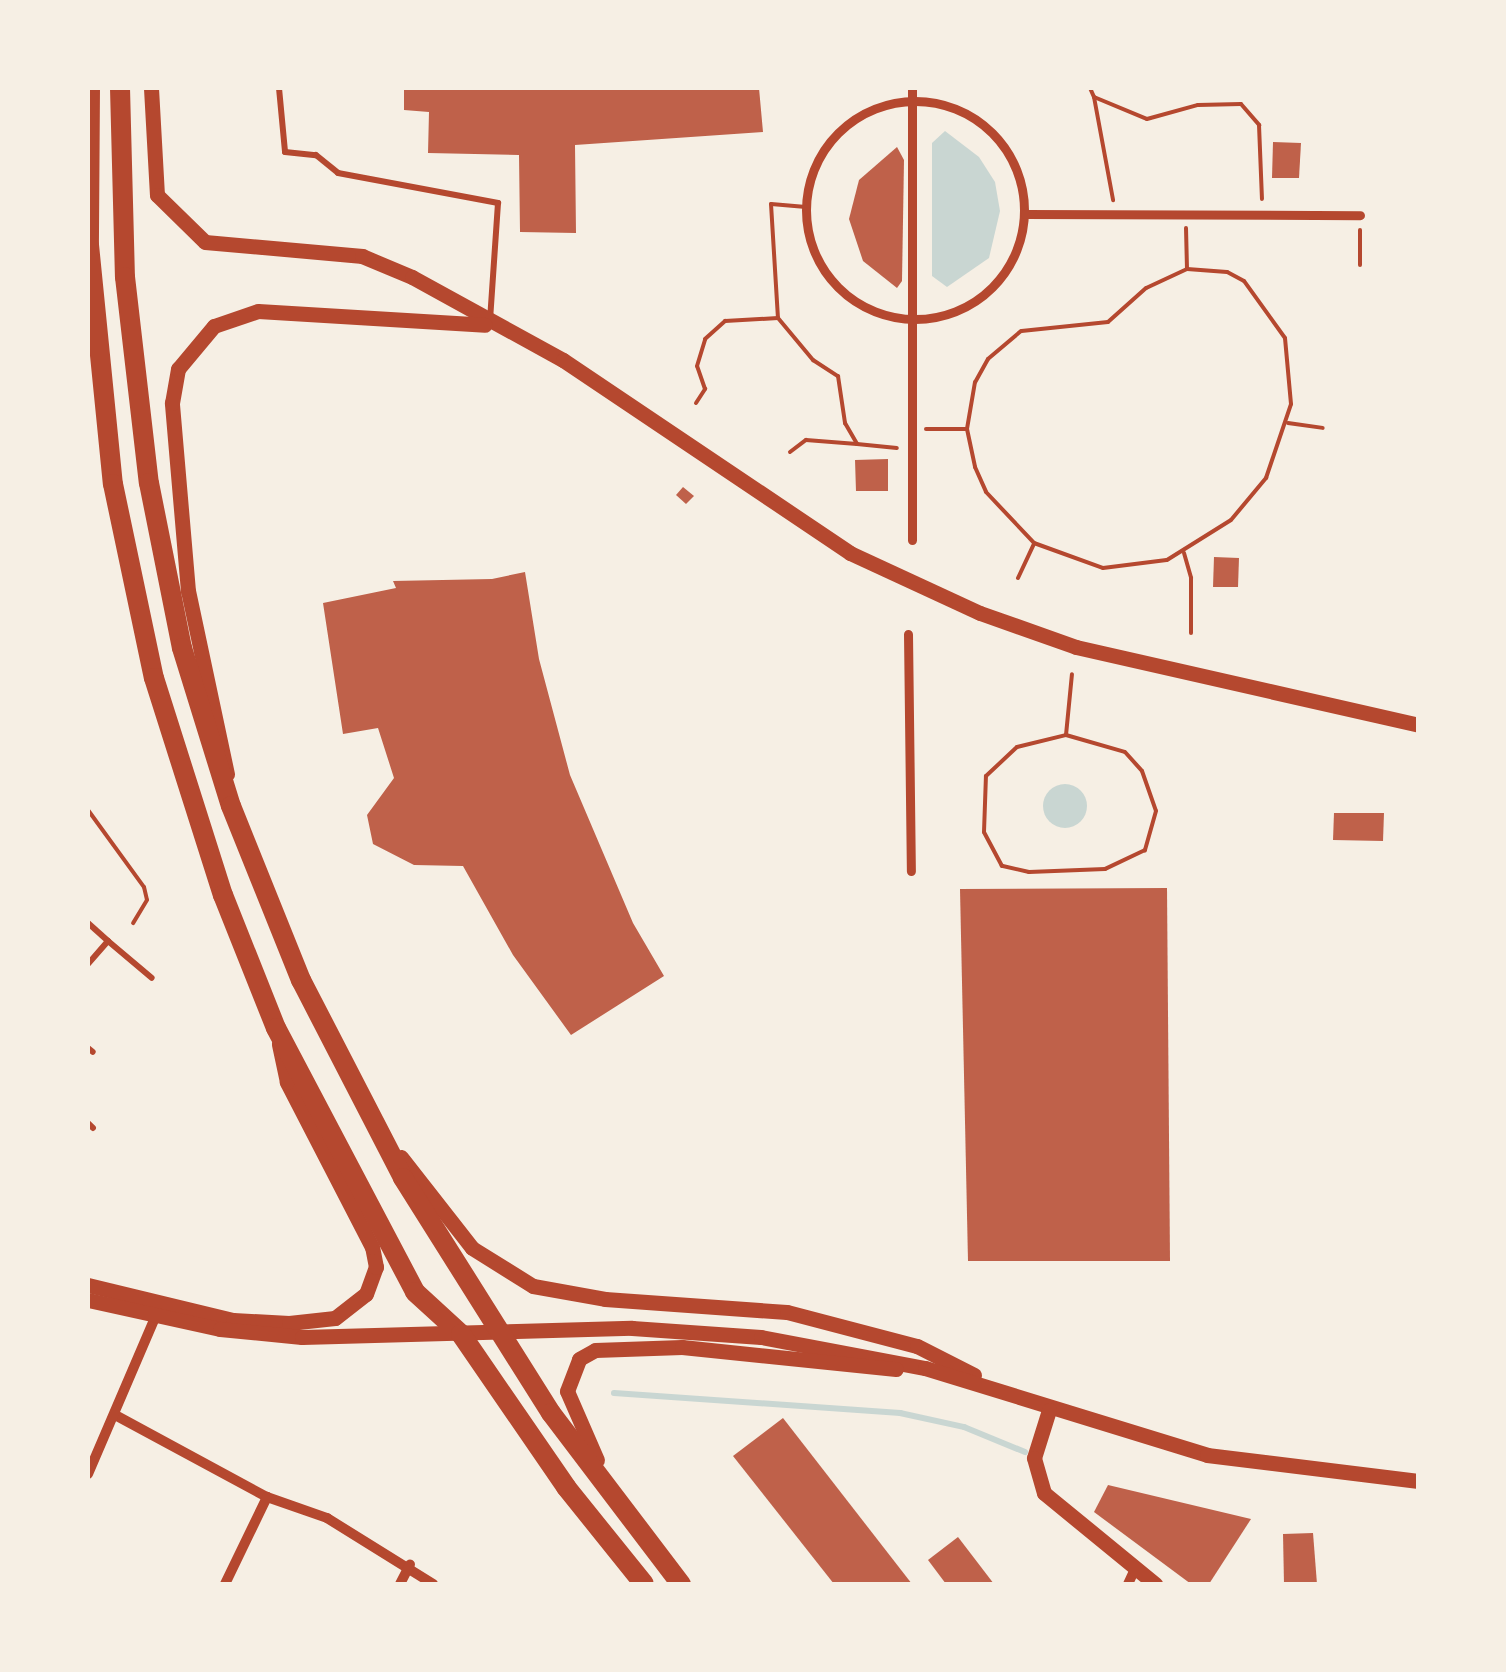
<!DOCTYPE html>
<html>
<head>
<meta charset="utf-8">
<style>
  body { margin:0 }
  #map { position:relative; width:1506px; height:1672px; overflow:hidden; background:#f6efe4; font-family:"Times New Roman",serif }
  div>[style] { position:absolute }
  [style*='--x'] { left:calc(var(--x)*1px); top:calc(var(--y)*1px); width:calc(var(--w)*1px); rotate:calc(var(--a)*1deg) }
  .water>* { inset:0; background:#c9d6d2 }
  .round { border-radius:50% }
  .stream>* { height:6px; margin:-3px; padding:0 3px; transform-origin:3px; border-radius:3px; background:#c9d6d2 }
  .building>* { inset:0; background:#bf614a }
  .path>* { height:4px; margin:-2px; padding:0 2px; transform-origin:2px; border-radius:2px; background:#b5482f }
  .service>* { height:6px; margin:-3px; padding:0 3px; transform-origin:3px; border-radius:3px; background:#b5482f }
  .pedestrian>* { height:9px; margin:-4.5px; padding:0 4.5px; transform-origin:4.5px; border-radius:4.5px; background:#b5482f }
  .pedestrian>.ring { margin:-4.5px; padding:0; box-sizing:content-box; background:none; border:9px solid #b5482f; border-radius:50% }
  .minor>* { height:10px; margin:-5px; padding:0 5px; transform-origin:5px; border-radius:5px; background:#b5482f }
  .tertiary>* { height:15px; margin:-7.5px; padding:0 7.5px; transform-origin:7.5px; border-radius:7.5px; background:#b5482f }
  .trunk>* { height:20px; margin:-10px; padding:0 10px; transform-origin:10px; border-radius:10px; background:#b5482f }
  span { translate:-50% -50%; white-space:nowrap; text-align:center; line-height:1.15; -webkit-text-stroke:10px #f6efe4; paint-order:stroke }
  .frame { position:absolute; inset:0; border:90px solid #f6efe4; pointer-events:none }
</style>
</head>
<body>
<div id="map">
  <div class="water">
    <i style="clip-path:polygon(945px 131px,979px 157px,995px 182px,1000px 211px,989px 258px,947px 287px,932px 276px,932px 143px)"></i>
    <i class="round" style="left:1043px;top:784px;width:44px;height:44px"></i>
  </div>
  <div class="stream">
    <i style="--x:614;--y:1393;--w:287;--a:4"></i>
    <i style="--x:900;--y:1413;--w:66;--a:12.3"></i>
    <i style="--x:964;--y:1427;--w:66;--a:22.3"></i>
  </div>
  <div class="building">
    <i style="clip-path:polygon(404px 88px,759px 88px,763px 132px,575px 145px,576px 233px,520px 232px,519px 155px,428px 153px,429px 112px,404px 110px)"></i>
    <i style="clip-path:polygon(1273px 142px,1301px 143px,1299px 178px,1272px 178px)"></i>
    <i style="clip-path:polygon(897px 147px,904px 160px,902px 281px,897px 288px,863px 261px,849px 219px,859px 180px)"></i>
    <i style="clip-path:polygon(888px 459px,888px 491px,856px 491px,855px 460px)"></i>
    <i style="clip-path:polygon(683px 487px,694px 496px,686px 504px,676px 495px)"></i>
    <i style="clip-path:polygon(1214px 557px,1239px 558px,1238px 587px,1213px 587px)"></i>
    <i style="clip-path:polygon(525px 572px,539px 659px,570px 775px,633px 923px,664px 976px,571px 1035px,513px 955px,463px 866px,414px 865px,373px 844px,367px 815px,394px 778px,378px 728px,343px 734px,323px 603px,396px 588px,393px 581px,492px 579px)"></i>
    <i style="clip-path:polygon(1334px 813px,1384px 813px,1383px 841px,1333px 840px)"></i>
    <i style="clip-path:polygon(1167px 888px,1170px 1261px,968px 1261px,960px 889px)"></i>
    <i style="clip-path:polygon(783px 1418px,912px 1584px,834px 1584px,733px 1456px)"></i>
    <i style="clip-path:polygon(1108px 1485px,1251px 1519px,1209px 1584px,1191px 1584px,1094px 1512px)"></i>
    <i style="clip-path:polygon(1313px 1533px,1317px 1584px,1284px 1584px,1283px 1534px)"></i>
    <i style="clip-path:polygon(958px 1537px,994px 1584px,946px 1584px,928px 1560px)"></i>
  </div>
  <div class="path">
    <i style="--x:1090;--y:88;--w:10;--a:66"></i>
    <i style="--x:1094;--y:97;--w:57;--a:22.5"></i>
    <i style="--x:1147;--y:119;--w:53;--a:-15.4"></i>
    <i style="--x:1198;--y:105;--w:43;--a:-1.3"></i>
    <i style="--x:1241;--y:104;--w:28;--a:49"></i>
    <i style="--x:1259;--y:125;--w:74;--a:87.7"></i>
    <i style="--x:1094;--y:97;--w:105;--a:79.5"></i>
    <i style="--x:806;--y:207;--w:35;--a:-175"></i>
    <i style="--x:771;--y:204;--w:114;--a:86.5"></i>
    <i style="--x:778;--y:318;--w:55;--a:50.2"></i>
    <i style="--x:813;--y:360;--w:30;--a:33"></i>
    <i style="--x:838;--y:376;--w:48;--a:81.5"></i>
    <i style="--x:845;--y:423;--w:24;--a:60"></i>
    <i style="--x:857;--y:444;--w:40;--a:5.7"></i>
    <i style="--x:1186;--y:228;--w:41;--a:88.6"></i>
    <i style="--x:1187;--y:269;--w:45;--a:155.1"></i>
    <i style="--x:1146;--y:288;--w:51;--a:138.2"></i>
    <i style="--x:1108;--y:322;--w:87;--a:174.1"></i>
    <i style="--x:1021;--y:331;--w:43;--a:139.7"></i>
    <i style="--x:988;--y:359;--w:26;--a:119"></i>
    <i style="--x:975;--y:382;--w:48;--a:99.7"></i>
    <i style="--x:967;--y:429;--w:39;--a:78"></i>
    <i style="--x:975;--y:467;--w:27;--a:66"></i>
    <i style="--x:986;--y:492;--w:70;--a:46.7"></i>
    <i style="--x:1034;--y:543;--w:73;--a:19.9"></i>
    <i style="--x:1103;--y:568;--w:64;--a:-7.1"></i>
    <i style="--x:1167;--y:560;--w:75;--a:-32"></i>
    <i style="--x:1231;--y:520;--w:55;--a:-50.2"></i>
    <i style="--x:1266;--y:478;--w:78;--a:-71.3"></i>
    <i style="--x:1291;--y:404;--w:66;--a:-95.2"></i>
    <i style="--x:1285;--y:338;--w:70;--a:-125.7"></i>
    <i style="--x:1244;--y:281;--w:19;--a:-152"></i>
    <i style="--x:1227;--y:272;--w:40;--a:-175.7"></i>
    <i style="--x:1360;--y:265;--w:35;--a:-90"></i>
    <i style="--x:696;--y:403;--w:17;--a:-57"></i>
    <i style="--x:705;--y:389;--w:24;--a:-109"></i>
    <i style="--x:697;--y:366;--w:28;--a:-73"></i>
    <i style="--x:705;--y:339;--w:27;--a:-42"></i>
    <i style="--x:725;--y:321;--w:53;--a:-3.2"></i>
    <i style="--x:1288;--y:423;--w:35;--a:8"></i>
    <i style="--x:926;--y:429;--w:41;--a:0"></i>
    <i style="--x:790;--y:452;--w:20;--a:-37"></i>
    <i style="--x:806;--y:440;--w:51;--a:4.5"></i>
    <i style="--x:1184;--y:553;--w:26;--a:74"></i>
    <i style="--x:1191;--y:578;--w:55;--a:90"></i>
    <i style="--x:1018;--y:578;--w:38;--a:-65"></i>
    <i style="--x:1066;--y:735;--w:61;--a:16.1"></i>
    <i style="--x:1125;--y:752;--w:25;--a:48"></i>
    <i style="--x:1142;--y:771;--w:42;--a:70.7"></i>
    <i style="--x:1156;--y:811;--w:41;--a:105.8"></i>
    <i style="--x:1145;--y:850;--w:44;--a:154.6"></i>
    <i style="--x:1105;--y:869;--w:76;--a:177.7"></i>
    <i style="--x:1029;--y:872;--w:28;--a:-167"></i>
    <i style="--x:1002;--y:866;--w:38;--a:-118"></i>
    <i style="--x:984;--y:832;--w:56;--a:-88"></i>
    <i style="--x:986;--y:776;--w:42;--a:-43.1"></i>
    <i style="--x:1017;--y:747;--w:50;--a:-13.8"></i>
    <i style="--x:1066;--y:735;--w:61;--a:-84.4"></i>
    <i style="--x:88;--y:810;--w:95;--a:54"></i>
    <i style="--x:144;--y:887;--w:13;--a:77"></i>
    <i style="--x:147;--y:900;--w:27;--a:121"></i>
  </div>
  <div class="service">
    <i style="--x:279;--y:88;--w:64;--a:84.6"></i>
    <i style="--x:285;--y:152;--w:31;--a:6"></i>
    <i style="--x:316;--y:155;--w:28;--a:39"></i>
    <i style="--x:338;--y:173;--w:163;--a:10.6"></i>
    <i style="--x:498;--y:203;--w:116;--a:93.9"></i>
    <i style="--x:88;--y:923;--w:27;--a:42"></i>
    <i style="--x:108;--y:941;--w:30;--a:131"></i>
    <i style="--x:108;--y:941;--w:57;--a:40.1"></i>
    <i style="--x:88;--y:1048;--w:6;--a:39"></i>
    <i style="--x:88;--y:1123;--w:7;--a:45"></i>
  </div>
  <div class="pedestrian">
    <i class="ring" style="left:806px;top:101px;width:209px;height:209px"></i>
    <i style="--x:1025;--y:214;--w:335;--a:0.2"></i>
    <i style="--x:912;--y:540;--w:452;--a:-90"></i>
    <i style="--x:908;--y:634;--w:237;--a:89.3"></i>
  </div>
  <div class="minor">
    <i style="--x:117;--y:1416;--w:170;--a:28.4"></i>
    <i style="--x:267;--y:1497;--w:64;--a:19.3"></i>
    <i style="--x:327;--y:1518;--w:125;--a:31.9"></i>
    <i style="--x:88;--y:1474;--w:170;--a:-66.8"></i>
    <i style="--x:225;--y:1584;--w:97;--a:-64.2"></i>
    <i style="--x:400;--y:1584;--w:22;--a:-63"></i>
    <i style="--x:1128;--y:1584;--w:17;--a:-65"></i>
  </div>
  <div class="tertiary">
    <i style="--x:151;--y:88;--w:107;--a:86.8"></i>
    <i style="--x:157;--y:195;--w:67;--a:44.4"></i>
    <i style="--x:205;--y:242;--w:158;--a:5.1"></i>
    <i style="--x:362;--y:256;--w:54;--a:22.8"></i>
    <i style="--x:412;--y:277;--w:172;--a:28.8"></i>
    <i style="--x:563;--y:360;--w:346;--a:33.9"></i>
    <i style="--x:850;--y:553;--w:143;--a:24.8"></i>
    <i style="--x:980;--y:613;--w:102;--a:19.5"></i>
    <i style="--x:1076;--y:647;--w:351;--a:12.8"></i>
    <i style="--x:227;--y:774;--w:187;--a:-102"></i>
    <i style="--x:188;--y:591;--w:189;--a:-94.9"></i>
    <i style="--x:172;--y:403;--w:35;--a:-80"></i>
    <i style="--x:178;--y:369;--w:56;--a:-50.1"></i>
    <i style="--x:214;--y:326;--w:46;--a:-18.8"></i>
    <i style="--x:258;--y:311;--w:227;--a:3.5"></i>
    <i style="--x:401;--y:1157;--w:115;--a:52"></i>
    <i style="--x:472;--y:1248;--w:72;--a:31.9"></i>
    <i style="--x:533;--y:1286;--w:73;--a:10.2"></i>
    <i style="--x:605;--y:1299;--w:182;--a:4.1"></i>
    <i style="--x:787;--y:1312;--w:134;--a:14.7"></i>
    <i style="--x:917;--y:1346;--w:64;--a:27"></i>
    <i style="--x:88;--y:1285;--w:149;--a:13.6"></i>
    <i style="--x:233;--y:1320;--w:56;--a:3.1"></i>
    <i style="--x:289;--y:1323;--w:46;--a:-6.2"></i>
    <i style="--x:335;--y:1318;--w:39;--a:-38"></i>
    <i style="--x:366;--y:1294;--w:29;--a:-70"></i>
    <i style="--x:376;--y:1267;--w:20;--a:-101"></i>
    <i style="--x:372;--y:1247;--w:186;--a:-117.3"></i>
    <i style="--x:287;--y:1082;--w:39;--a:-102"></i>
    <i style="--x:88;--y:1300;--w:135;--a:12.4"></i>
    <i style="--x:220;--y:1329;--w:82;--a:5.6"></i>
    <i style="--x:302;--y:1337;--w:330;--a:-1.6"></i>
    <i style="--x:632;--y:1328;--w:129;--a:4"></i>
    <i style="--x:761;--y:1337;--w:167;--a:10.7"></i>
    <i style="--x:925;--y:1368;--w:295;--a:17.1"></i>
    <i style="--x:1207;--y:1455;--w:213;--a:7"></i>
    <i style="--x:1049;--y:1410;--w:50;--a:107.4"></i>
    <i style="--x:1034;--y:1458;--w:36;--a:74"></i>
    <i style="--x:1044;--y:1493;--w:144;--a:39.3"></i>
    <i style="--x:597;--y:1460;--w:75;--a:-113.5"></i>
    <i style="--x:567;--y:1391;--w:34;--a:-69"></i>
    <i style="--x:579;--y:1359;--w:18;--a:-29"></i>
    <i style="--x:595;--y:1350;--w:87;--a:-2"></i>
    <i style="--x:682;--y:1347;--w:215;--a:5.9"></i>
  </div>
  <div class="trunk">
    <i style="--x:90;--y:88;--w:157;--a:90.4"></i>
    <i style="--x:89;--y:245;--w:240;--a:84.3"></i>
    <i style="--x:113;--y:484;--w:198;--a:78.1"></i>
    <i style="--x:154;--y:678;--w:228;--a:72.4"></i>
    <i style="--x:223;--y:895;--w:143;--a:68.3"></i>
    <i style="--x:276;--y:1028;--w:298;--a:62.2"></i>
    <i style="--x:415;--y:1292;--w:62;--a:42.4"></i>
    <i style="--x:461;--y:1334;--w:186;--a:55.5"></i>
    <i style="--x:566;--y:1487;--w:124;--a:51.2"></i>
    <i style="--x:120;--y:88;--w:189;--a:88.5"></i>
    <i style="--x:125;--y:277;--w:207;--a:83.4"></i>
    <i style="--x:149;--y:483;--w:168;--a:78.7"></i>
    <i style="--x:182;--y:648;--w:165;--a:72.8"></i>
    <i style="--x:231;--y:806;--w:188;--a:68.1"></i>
    <i style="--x:301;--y:980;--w:223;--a:62.7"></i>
    <i style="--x:403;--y:1178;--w:278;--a:57.8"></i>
    <i style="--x:551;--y:1413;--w:215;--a:52.8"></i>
  </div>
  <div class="frame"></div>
</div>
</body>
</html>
